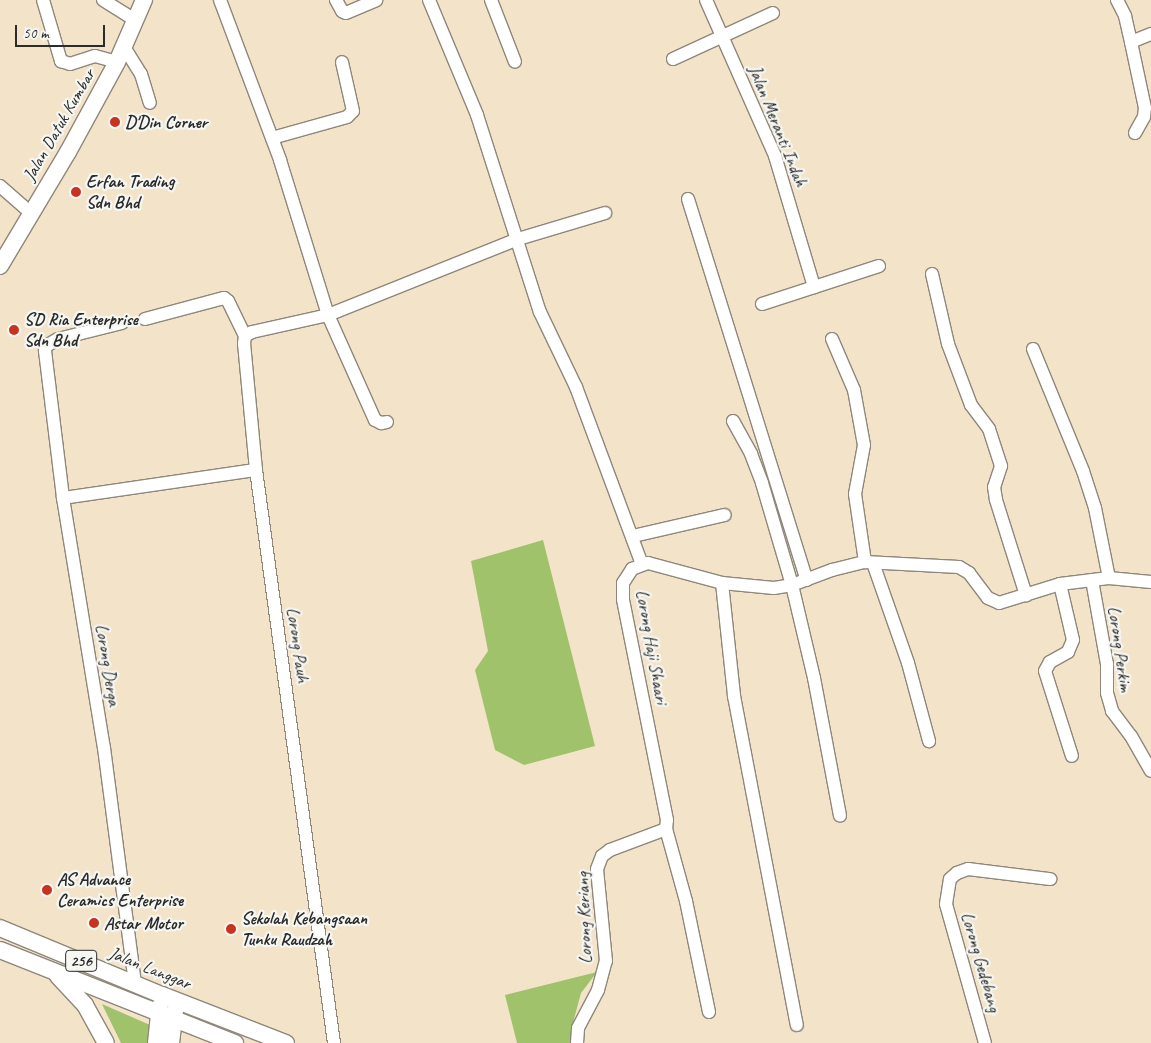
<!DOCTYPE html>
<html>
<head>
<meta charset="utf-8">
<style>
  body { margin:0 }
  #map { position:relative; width:1151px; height:1043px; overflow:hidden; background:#f2e3c9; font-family:Caveat,sans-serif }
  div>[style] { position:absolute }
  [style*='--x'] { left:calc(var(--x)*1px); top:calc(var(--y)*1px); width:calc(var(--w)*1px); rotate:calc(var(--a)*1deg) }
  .green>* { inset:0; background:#9fc26b }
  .roads { filter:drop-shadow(1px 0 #8e877a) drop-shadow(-1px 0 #8e877a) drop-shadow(0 1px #8e877a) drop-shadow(0 -1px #8e877a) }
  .minor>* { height:12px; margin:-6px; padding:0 6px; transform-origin:6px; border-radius:6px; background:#fff }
  .major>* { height:16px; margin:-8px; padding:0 8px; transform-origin:8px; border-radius:8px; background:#fff }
  .dots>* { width:14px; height:14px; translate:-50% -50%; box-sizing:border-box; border:2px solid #f6f6f2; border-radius:50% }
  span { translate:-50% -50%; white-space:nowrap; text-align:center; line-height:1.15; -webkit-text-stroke:4.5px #f6f6f2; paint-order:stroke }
  .shield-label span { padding:1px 4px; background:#f6f6f2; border:1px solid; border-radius:4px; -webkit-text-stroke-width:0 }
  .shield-label { font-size:16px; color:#2b2b2b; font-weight:700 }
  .poi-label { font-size:18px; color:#2b2b2b; font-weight:700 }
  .left { translate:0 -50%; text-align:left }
  .street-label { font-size:18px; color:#2b2b2b }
  .scale { position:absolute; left:15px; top:25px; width:90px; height:22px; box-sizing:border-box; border:2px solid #2b2b2b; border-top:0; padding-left:6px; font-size:15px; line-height:18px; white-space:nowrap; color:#2b2b2b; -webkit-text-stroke:4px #f6f6f2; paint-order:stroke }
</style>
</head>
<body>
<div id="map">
  <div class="green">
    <i style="clip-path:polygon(543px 540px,595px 746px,524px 765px,495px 750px,475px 670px,488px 651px,471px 561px)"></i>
    <i style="clip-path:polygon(597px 972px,581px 993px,574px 1019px,571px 1043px,517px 1043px,505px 995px)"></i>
    <i style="clip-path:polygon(102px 1004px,150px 1025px,149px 1043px,121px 1043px)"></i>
  </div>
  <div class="roads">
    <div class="minor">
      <i style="--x:43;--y:0;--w:64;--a:73.6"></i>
      <i style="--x:61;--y:61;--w:9;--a:18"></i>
      <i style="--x:70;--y:64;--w:26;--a:-18"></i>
      <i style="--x:95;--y:56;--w:23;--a:15"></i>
      <i style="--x:103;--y:0;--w:38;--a:32"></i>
      <i style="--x:220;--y:0;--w:171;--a:69.4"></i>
      <i style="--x:280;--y:160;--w:162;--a:72.8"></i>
      <i style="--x:328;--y:315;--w:115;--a:65.9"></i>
      <i style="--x:375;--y:420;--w:7;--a:27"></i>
      <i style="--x:381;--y:423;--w:6;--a:-9"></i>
      <i style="--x:336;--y:0;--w:13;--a:61"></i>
      <i style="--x:342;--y:11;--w:4;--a:27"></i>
      <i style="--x:346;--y:13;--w:33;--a:-23"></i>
      <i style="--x:429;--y:0;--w:125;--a:67.3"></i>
      <i style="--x:477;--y:115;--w:207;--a:72.3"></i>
      <i style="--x:540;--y:312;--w:83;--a:64.4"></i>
      <i style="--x:576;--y:387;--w:189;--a:69.6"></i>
      <i style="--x:491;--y:0;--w:66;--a:68.8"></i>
      <i style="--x:706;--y:0;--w:171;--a:66.1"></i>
      <i style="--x:775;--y:156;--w:137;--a:73.4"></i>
      <i style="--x:1117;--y:0;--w:18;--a:63"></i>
      <i style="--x:1125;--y:16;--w:27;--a:77"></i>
      <i style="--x:124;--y:47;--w:32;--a:58"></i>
      <i style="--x:141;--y:74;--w:30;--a:73"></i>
      <i style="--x:673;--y:59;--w:110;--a:-24.7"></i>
      <i style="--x:1135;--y:133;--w:18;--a:-61"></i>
      <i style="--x:1144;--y:117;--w:9;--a:-84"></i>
      <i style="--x:1145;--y:108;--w:67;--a:-102"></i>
      <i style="--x:1131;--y:42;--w:22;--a:-22"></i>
      <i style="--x:272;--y:138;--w:78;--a:-15.6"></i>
      <i style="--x:347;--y:117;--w:8;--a:-45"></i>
      <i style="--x:353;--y:111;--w:50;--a:-102.7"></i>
      <i style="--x:0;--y:186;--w:41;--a:41.1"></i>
      <i style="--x:688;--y:199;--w:399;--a:72.7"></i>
      <i style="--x:932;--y:274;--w:72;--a:77.1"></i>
      <i style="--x:948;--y:344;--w:65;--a:69.3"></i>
      <i style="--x:971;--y:405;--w:30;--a:53"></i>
      <i style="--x:989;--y:429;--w:39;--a:72"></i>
      <i style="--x:1001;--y:466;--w:22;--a:108"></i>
      <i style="--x:994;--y:487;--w:13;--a:81"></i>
      <i style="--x:996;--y:500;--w:100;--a:72.5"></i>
      <i style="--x:762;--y:304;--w:123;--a:-18"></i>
      <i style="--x:145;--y:319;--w:82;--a:-14.9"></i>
      <i style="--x:224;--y:298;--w:5;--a:37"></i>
      <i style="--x:228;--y:301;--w:39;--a:64"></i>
      <i style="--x:122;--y:323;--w:66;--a:166"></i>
      <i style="--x:58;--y:339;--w:14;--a:150"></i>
      <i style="--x:46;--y:346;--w:5;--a:101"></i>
      <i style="--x:45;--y:351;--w:148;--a:83"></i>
      <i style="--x:63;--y:498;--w:253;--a:80.7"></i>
      <i style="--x:104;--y:748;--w:238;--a:82.5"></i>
      <i style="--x:832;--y:339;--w:56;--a:66.7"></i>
      <i style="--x:854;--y:390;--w:56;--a:79.7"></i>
      <i style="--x:864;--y:445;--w:50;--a:100.4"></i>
      <i style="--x:855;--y:494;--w:69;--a:81.6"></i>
      <i style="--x:1033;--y:349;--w:132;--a:67.7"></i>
      <i style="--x:1083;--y:471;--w:39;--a:72"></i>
      <i style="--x:1095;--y:508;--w:71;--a:78.7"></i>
      <i style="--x:733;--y:421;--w:38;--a:61"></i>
      <i style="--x:751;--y:454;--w:31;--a:69"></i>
      <i style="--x:762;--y:483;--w:106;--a:73.6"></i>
      <i style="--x:792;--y:585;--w:96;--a:76.7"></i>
      <i style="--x:814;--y:678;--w:140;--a:79.3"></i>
      <i style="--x:63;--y:498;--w:195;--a:-8.3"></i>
      <i style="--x:633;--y:536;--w:94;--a:-12.9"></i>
      <i style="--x:873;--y:563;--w:106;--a:70.7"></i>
      <i style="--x:908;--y:663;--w:81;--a:74.9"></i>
      <i style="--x:1092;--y:580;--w:85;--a:79.9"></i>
      <i style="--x:1107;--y:664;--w:29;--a:90"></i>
      <i style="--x:1107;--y:693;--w:19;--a:74"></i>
      <i style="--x:1112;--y:711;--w:31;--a:53"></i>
      <i style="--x:1131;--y:736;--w:40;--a:60.3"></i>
      <i style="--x:722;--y:583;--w:114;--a:83.9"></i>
      <i style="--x:734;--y:696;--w:335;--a:79.2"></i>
      <i style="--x:1060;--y:584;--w:57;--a:76.9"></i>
      <i style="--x:1073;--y:640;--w:13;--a:113"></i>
      <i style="--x:1068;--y:652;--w:21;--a:151"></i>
      <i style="--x:1050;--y:662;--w:10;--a:119"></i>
      <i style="--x:1045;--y:671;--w:89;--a:72.4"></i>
      <i style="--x:709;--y:1012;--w:113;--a:-101.7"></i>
      <i style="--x:686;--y:901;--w:75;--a:-105.5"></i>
      <i style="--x:666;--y:829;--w:9;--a:-84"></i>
      <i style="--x:667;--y:820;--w:225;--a:-101.3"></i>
      <i style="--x:623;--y:599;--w:16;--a:-90"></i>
      <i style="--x:623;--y:583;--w:17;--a:-57"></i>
      <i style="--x:632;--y:569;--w:17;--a:-21"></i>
      <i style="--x:648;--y:563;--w:77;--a:15.1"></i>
      <i style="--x:722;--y:583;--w:52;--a:5.5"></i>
      <i style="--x:774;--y:588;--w:18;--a:-9"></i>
      <i style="--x:792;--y:585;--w:43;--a:-20.6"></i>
      <i style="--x:832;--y:570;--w:34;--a:-14"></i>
      <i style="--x:865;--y:562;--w:94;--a:3"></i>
      <i style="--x:959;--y:567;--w:12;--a:31"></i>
      <i style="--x:969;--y:573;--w:31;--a:53"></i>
      <i style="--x:988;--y:598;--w:12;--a:24"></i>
      <i style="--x:999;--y:603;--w:64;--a:-17.3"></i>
      <i style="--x:1060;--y:584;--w:49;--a:-7"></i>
      <i style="--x:1109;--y:578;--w:42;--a:5.4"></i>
      <i style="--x:334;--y:1043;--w:578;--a:-97.75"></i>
      <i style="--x:256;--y:470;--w:127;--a:-95.4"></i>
      <i style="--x:244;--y:344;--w:8;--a:-83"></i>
      <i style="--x:245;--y:336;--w:8;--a:-30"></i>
      <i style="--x:252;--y:332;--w:78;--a:-12.6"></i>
      <i style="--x:328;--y:315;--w:205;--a:-21.8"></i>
      <i style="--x:518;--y:239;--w:91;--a:-16.6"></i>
      <i style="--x:577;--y:1043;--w:15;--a:-86"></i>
      <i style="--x:578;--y:1028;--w:43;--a:-62.2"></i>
      <i style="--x:598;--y:990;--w:30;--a:-75"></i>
      <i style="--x:606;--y:961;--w:92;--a:-95.6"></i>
      <i style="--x:597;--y:869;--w:14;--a:-69"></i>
      <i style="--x:602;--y:856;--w:10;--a:-37"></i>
      <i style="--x:610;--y:850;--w:60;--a:-20.6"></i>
      <i style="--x:985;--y:1043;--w:144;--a:-105.7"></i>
      <i style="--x:946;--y:904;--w:25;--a:-81"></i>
      <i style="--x:950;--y:879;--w:9;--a:-41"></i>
      <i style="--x:957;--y:873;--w:12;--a:-20"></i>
      <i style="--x:968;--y:869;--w:83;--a:7"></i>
    </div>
    <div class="major">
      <i style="--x:0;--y:266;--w:133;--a:-59.2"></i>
      <i style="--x:68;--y:152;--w:102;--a:-61.4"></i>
      <i style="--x:117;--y:62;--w:68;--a:-66.5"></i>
      <i style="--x:0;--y:928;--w:175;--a:22.5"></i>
      <i style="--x:162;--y:995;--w:133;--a:21.2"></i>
      <i style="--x:0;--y:950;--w:253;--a:21.6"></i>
      <i style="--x:58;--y:976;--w:40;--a:47"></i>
      <i style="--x:85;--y:1005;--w:43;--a:61.1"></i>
      <i style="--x:156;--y:1043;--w:37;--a:-84"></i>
      <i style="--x:171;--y:1043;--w:33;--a:-83"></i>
    </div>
  </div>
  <div class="dots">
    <i style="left:115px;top:122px;background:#c8321e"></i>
    <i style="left:76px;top:192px;background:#c8321e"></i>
    <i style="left:14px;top:330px;background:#c8321e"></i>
    <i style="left:47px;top:890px;background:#c8321e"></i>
    <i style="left:94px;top:923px;background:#c8321e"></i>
    <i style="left:231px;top:929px;background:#c8321e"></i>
  </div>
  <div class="shield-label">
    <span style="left:81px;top:961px">256</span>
  </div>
  <div class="poi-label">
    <span class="left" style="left:125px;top:122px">D'Din Corner</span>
    <span class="left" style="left:86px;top:192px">Erfan Trading<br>Sdn Bhd</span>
    <span class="left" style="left:24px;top:330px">SD Ria Enterprise<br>Sdn Bhd</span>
    <span class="left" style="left:57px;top:890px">AS Advance<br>Ceramics Enterprise</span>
    <span class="left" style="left:241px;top:929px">Sekolah Kebangsaan<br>Tunku Raudzah</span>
    <span class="left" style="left:104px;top:923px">Astar Motor</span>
  </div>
  <div class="street-label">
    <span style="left:59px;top:125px;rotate:-60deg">Jalan Datuk Kumbar</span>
    <span style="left:778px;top:126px;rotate:68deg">Jalan Meranti Indah</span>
    <span style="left:298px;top:645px;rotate:82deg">Lorong Pauh</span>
    <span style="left:652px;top:647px;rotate:80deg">Lorong Haji Shaari</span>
    <span style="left:1120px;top:649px;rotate:82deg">Lorong Perkim</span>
    <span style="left:108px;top:665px;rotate:81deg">Lorong Derga</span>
    <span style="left:584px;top:918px;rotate:-92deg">Lorong Keriang</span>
    <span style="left:981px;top:962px;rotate:74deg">Lorong Gedebang</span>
    <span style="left:150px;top:968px;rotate:22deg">Jalan Langgar</span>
  </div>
  <div class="scale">50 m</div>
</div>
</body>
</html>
